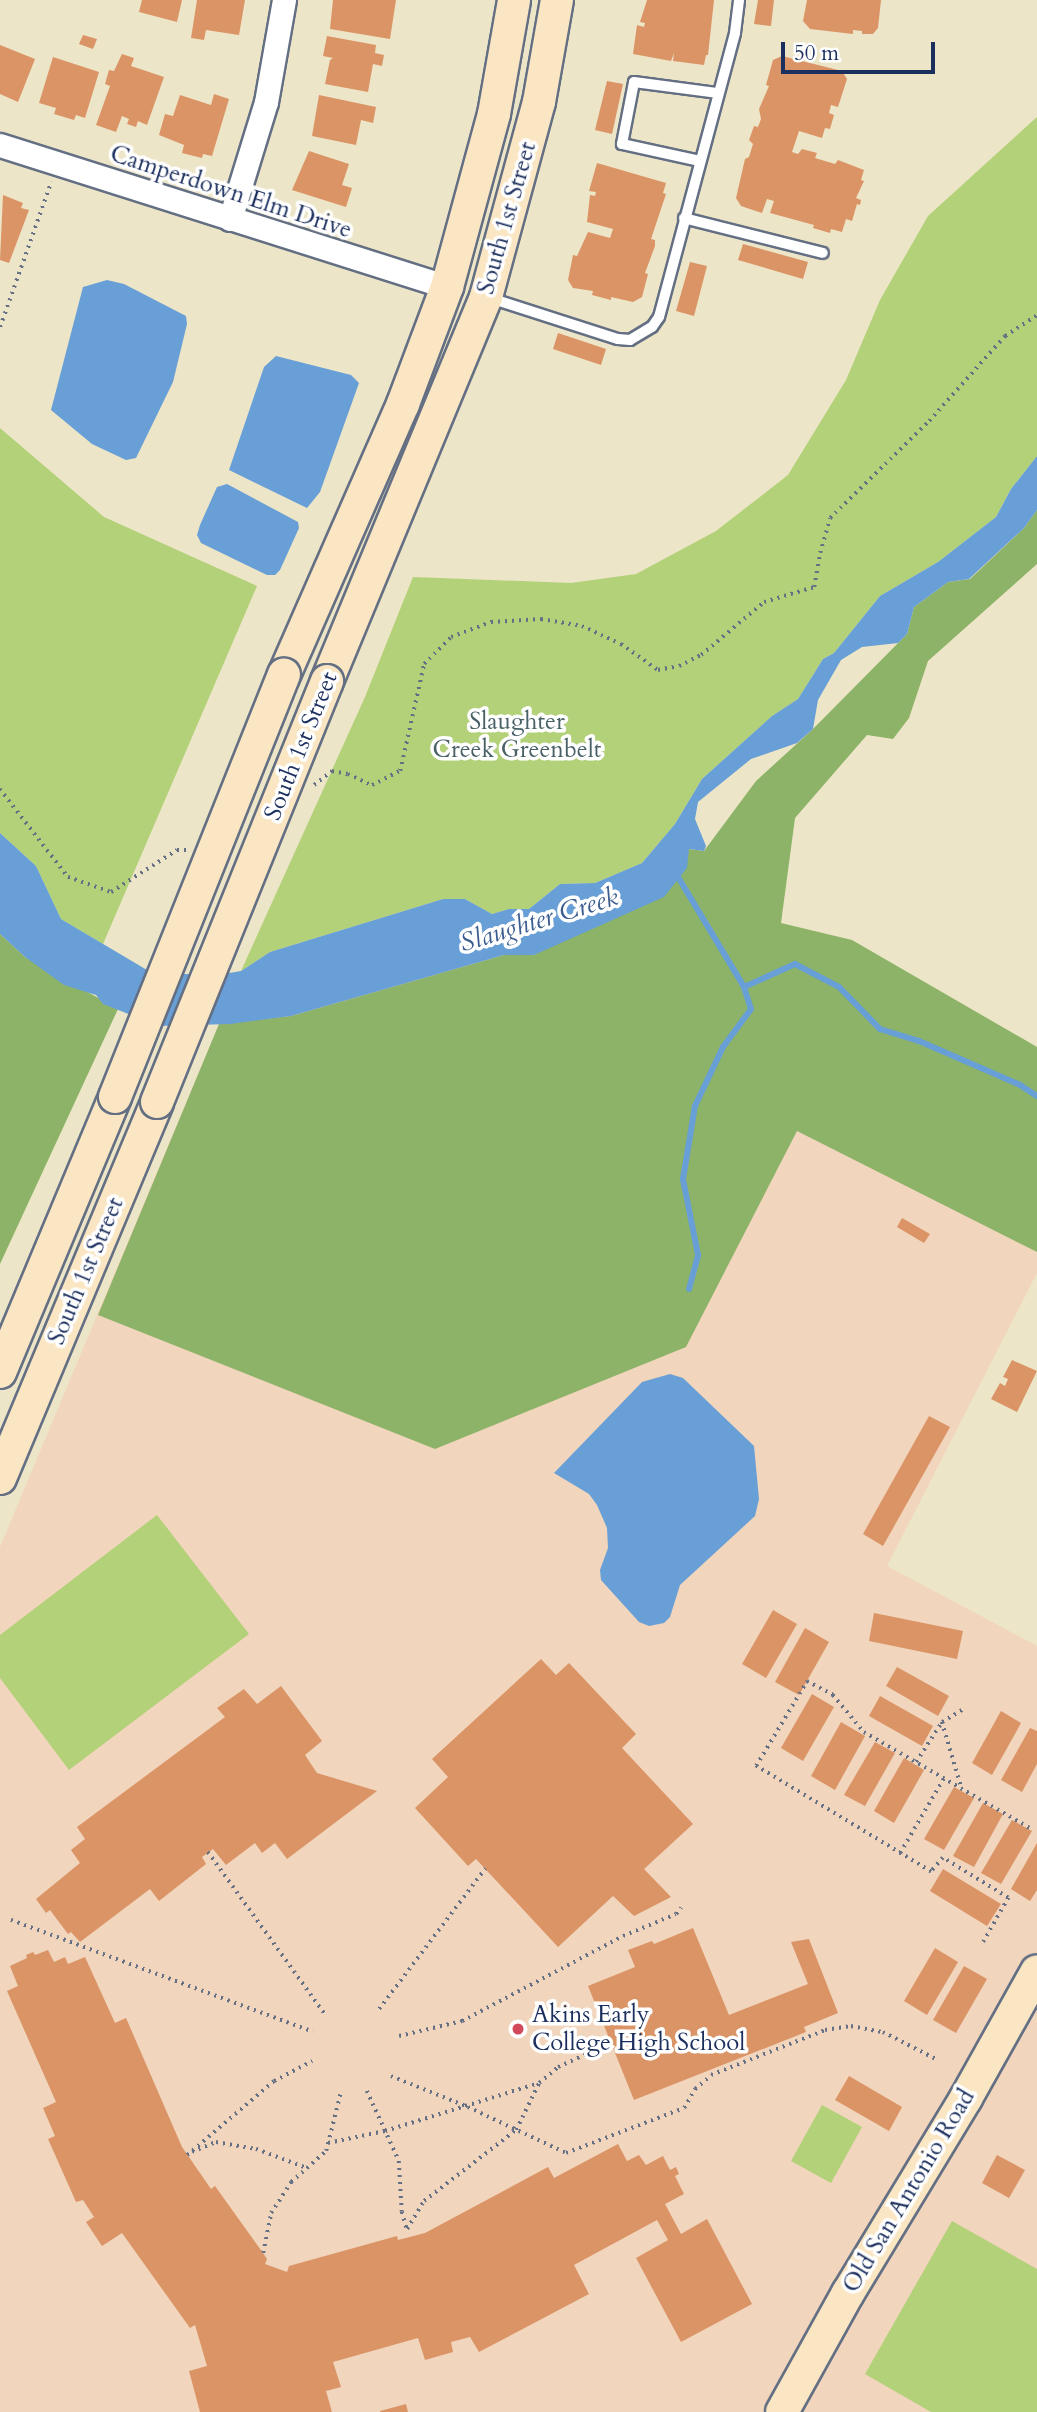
<!DOCTYPE html>
<html>
<head>
<meta charset="utf-8">
<style>
  body { margin:0 }
  #map { position:relative; width:1037px; height:2412px; overflow:hidden; background:#ede5c7; font-family:Cardo,serif }
  div>[style] { position:absolute }
  [style*='--x'] { left:calc(var(--x)*1px); top:calc(var(--y)*1px); width:calc(var(--w)*1px); rotate:calc(var(--a)*1deg) }
  .built>* { inset:0; background:#f1d5bc }
  .green>* { inset:0; background:#b2d178 }
  .forest>* { inset:0; background:#8db368 }
  .water>* { inset:0; background:#689fd6 }
  .stream>* { height:6px; margin:-3px; padding:0 3px; transform-origin:3px; border-radius:3px; background:#689fd6 }
  .building>* { inset:0; background:#db9466 }
  .path>* { height:3.5px; margin-top:-1.75px; transform-origin:0; background:repeating-linear-gradient(90deg,#646f83 0 2px,transparent 0 7px) }
  .roads { filter:drop-shadow(2px 0 #646f83) drop-shadow(-2px 0 #646f83) drop-shadow(0 2px #646f83) drop-shadow(0 -2px #646f83) }
  .lane>* { height:10px; margin:-5px; padding:0 5px; transform-origin:5px; border-radius:5px; background:#fff }
  .street>* { height:23px; margin:-11.5px; padding:0 11.5px; transform-origin:11.5px; border-radius:11.5px; background:#fff }
  .secondary>* { height:32px; margin:-16px; padding:0 16px; transform-origin:16px; border-radius:16px; background:#fbe6c3 }
  .bridges { filter:drop-shadow(2px 0 #646f83) drop-shadow(-2px 0 #646f83) drop-shadow(0 2px #646f83) drop-shadow(0 -2px #646f83) }
  .secondary-bridge>* { height:32px; margin:-16px; padding:0 16px; transform-origin:16px; border-radius:16px; background:#fbe6c3 }
  .dots>* { width:19px; height:19px; translate:-50% -50%; box-sizing:border-box; border:4px solid #fff; border-radius:50% }
  span { translate:-50% -50%; white-space:nowrap; text-align:center; line-height:1.15; -webkit-text-stroke:7px #fff; paint-order:stroke }
  .street-label { font-size:24px; color:#1b2f5e }
  .park-label { font-size:24px; color:#486066 }
  .poi-label { font-size:24px; color:#1b2f5e }
  .left { translate:0 -50%; text-align:left }
  .water-label { font-size:26px; color:#3a5c8e; font-style:italic }
  .scale { position:absolute; left:781px; top:42px; width:154px; height:32px; box-sizing:border-box; border:4px solid #1b2f5e; border-top:0; padding-left:9px; font-size:21px; line-height:24px; white-space:nowrap; color:#1b2f5e; -webkit-text-stroke:5px #fff; paint-order:stroke }
</style>
</head>
<body>
<div id="map">
  <div class="built">
    <i style="clip-path:polygon(469px 964px,1037px 1252px,1037px 1273px,887px 1566px,1037px 1646px,1037px 2412px,0 2412px,0 1547px,219px 1024px,291px 1016px)"></i>
  </div>
  <div class="green">
    <i style="clip-path:polygon(1037px 117px,1037px 456px,1011px 489px,996px 517px,938px 562px,880px 596px,834px 653px,823px 659px,798px 699px,772px 716px,702px 779px,675px 824px,642px 863px,595px 883px,560px 884px,529px 909px,509px 909px,492px 914px,465px 899px,443px 899px,270px 952px,241px 971px,365px 697px,413px 577px,571px 583px,636px 574px,716px 531px,788px 475px,846px 380px,880px 300px,928px 216px)"></i>
    <i style="clip-path:polygon(0 428px,104px 517px,257px 586px,103px 944px,61px 919px,36px 866px,0 833px)"></i>
    <i style="clip-path:polygon(157px 1515px,249px 1634px,69px 1770px,0 1678px,0 1635px)"></i>
    <i style="clip-path:polygon(822px 2105px,862px 2127px,831px 2183px,791px 2161px)"></i>
    <i style="clip-path:polygon(952px 2221px,1037px 2269px,1037px 2412px,931px 2412px,865px 2374px)"></i>
  </div>
  <div class="forest">
    <i style="clip-path:polygon(1037px 510px,1037px 564px,928px 661px,909px 718px,893px 739px,867px 735px,795px 818px,781px 923px,852px 940px,1037px 1047px,1037px 1252px,797px 1131px,686px 1347px,435px 1449px,98px 1315px,219px 1024px,291px 1016px,504px 955px,534px 955px,689px 849px,704px 851px,756px 781px,813px 729px,907px 634px,914px 607px,948px 582px,970px 579px,1024px 528px)"></i>
    <i style="clip-path:polygon(0 934px,25px 957px,118px 1009px,0 1264px)"></i>
  </div>
  <div class="water">
    <i style="clip-path:polygon(107px 280px,124px 284px,186px 316px,187px 324px,173px 382px,136px 458px,126px 460px,92px 444px,51px 410px,83px 287px)"></i>
    <i style="clip-path:polygon(276px 356px,351px 375px,359px 383px,320px 492px,307px 508px,229px 470px,264px 367px)"></i>
    <i style="clip-path:polygon(1037px 456px,1037px 510px,1024px 528px,969px 579px,948px 582px,914px 607px,907px 634px,898px 643px,862px 647px,841px 660px,818px 700px,813px 729px,797px 743px,751px 759px,698px 802px,695px 819px,706px 846px,704px 851px,689px 849px,687px 868px,664px 897px,534px 955px,504px 955px,291px 1016px,230px 1024px,159px 1026px,103px 1004px,96px 995px,64px 985px,25px 957px,0 934px,0 833px,36px 866px,61px 919px,152px 973px,218px 975px,241px 971px,270px 952px,443px 899px,465px 899px,492px 914px,509px 909px,529px 909px,560px 884px,595px 883px,642px 863px,675px 824px,702px 779px,772px 716px,798px 699px,823px 659px,834px 653px,880px 596px,938px 562px,996px 517px,1011px 489px)"></i>
    <i style="clip-path:polygon(227px 484px,298px 522px,299px 528px,280px 570px,275px 575px,267px 575px,201px 543px,197px 535px,200px 525px,217px 487px)"></i>
    <i style="clip-path:polygon(670px 1374px,683px 1378px,754px 1446px,759px 1499px,755px 1516px,680px 1585px,670px 1617px,664px 1623px,649px 1626px,639px 1622px,601px 1580px,600px 1570px,608px 1548px,607px 1528px,597px 1505px,589px 1494px,554px 1473px,642px 1382px)"></i>
  </div>
  <div class="stream">
    <i style="--x:675;--y:872;--w:134;--a:59"></i>
    <i style="--x:744;--y:987;--w:56;--a:-24.3"></i>
    <i style="--x:795;--y:964;--w:50;--a:27.6"></i>
    <i style="--x:839;--y:987;--w:59;--a:45.7"></i>
    <i style="--x:880;--y:1029;--w:41;--a:17.1"></i>
    <i style="--x:919;--y:1041;--w:110;--a:23.5"></i>
    <i style="--x:1020;--y:1085;--w:20;--a:33"></i>
    <i style="--x:689;--y:1289;--w:35;--a:-75"></i>
    <i style="--x:698;--y:1255;--w:77;--a:-101.2"></i>
    <i style="--x:683;--y:1179;--w:74;--a:-80.7"></i>
    <i style="--x:695;--y:1106;--w:65;--a:-64.6"></i>
    <i style="--x:723;--y:1047;--w:47;--a:-53.6"></i>
    <i style="--x:751;--y:1009;--w:23;--a:-108"></i>
  </div>
  <div class="building">
    <i style="clip-path:polygon(142px 0,182px 0,177px 22px,139px 12px)"></i>
    <i style="clip-path:polygon(197px 0,245px 0,239px 35px,206px 30px,204px 40px,191px 38px)"></i>
    <i style="clip-path:polygon(333px 0,396px 0,390px 39px,330px 29px)"></i>
    <i style="clip-path:polygon(647px 0,714px 0,708px 55px,706px 55px,704px 65px,673px 61px,674px 53px,671px 61px,633px 54px,637px 25px,644px 27px,645px 23px,640px 22px)"></i>
    <i style="clip-path:polygon(758px 0,774px 0,771px 26px,754px 24px)"></i>
    <i style="clip-path:polygon(807px 0,881px 0,878px 28px,873px 34px,862px 34px,862px 31px,853px 30px,853px 34px,810px 29px,803px 21px)"></i>
    <i style="clip-path:polygon(83px 35px,97px 39px,93px 49px,79px 44px)"></i>
    <i style="clip-path:polygon(327px 36px,376px 45px,375px 53px,384px 55px,382px 66px,373px 64px,368px 92px,325px 84px,330px 60px,333px 58px,323px 56px)"></i>
    <i style="clip-path:polygon(0 45px,35px 59px,18px 102px,0 94px)"></i>
    <i style="clip-path:polygon(122px 54px,134px 58px,131px 66px,164px 77px,147px 125px,138px 121px,136px 127px,127px 124px,129px 119px,122px 116px,116px 132px,96px 125px,110px 86px,105px 84px,109px 70px,114px 71px)"></i>
    <i style="clip-path:polygon(782px 56px,842px 71px,847px 79px,838px 107px,831px 105px,829px 113px,834px 115px,830px 129px,825px 128px,822px 138px,799px 131px,792px 152px,798px 154px,802px 149px,817px 153px,815px 158px,835px 164px,838px 160px,864px 170px,861px 180px,864px 181px,856px 198px,861px 200px,860px 205px,857px 204px,852px 221px,846px 219px,842px 232px,831px 229px,830px 233px,813px 228px,814px 225px,770px 213px,774px 201px,767px 199px,762px 213px,741px 206px,736px 198px,745px 159px,749px 157px,753px 144px,749px 140px,754px 126px,758px 127px,761px 119px,759px 109px,769px 86px,766px 85px,773px 60px)"></i>
    <i style="clip-path:polygon(53px 57px,99px 72px,85px 118px,76px 115px,74px 120px,54px 114px,56px 108px,39px 103px)"></i>
    <i style="clip-path:polygon(607px 81px,623px 84px,612px 134px,595px 130px)"></i>
    <i style="clip-path:polygon(214px 94px,229px 99px,212px 156px,203px 154px,202px 158px,182px 153px,184px 145px,159px 135px,165px 114px,173px 116px,180px 95px,211px 105px)"></i>
    <i style="clip-path:polygon(319px 95px,376px 107px,373px 123px,361px 120px,356px 145px,312px 136px)"></i>
    <i style="clip-path:polygon(309px 151px,349px 164px,342px 185px,352px 188px,346px 207px,292px 190px)"></i>
    <i style="clip-path:polygon(597px 163px,666px 183px,663px 193px,666px 194px,651px 239px,655px 240px,655px 246px,645px 273px,648px 274px,642px 297px,633px 302px,611px 297px,611px 300px,592px 295px,593px 291px,573px 288px,568px 280px,573px 255px,577px 256px,588px 232px,610px 238px,613px 229px,587px 222px,590px 195px,595px 196px,596px 192px,589px 191px)"></i>
    <i style="clip-path:polygon(3px 195px,23px 203px,21px 208px,29px 210px,9px 263px,0 260px)"></i>
    <i style="clip-path:polygon(743px 244px,808px 262px,803px 279px,738px 260px)"></i>
    <i style="clip-path:polygon(690px 262px,707px 266px,694px 316px,676px 311px)"></i>
    <i style="clip-path:polygon(558px 333px,606px 349px,601px 365px,553px 349px)"></i>
    <i style="clip-path:polygon(902px 1218px,930px 1234px,924px 1243px,897px 1227px)"></i>
    <i style="clip-path:polygon(1012px 1360px,1037px 1371px,1017px 1412px,991px 1399px,1000px 1383px,1005px 1386px,1008px 1379px,1003px 1377px)"></i>
    <i style="clip-path:polygon(929px 1416px,950px 1427px,883px 1546px,863px 1534px)"></i>
    <i style="clip-path:polygon(773px 1610px,797px 1624px,766px 1678px,742px 1664px)"></i>
    <i style="clip-path:polygon(874px 1613px,963px 1631px,957px 1659px,869px 1641px)"></i>
    <i style="clip-path:polygon(805px 1628px,829px 1642px,799px 1695px,775px 1682px)"></i>
    <i style="clip-path:polygon(541px 1659px,556px 1675px,569px 1663px,636px 1734px,622px 1748px,693px 1824px,644px 1869px,671px 1897px,634px 1916px,613px 1896px,558px 1947px,476px 1859px,468px 1866px,415px 1808px,448px 1777px,432px 1759px)"></i>
    <i style="clip-path:polygon(897px 1667px,949px 1696px,938px 1716px,886px 1686px)"></i>
    <i style="clip-path:polygon(281px 1686px,322px 1741px,305px 1755px,317px 1773px,377px 1791px,287px 1859px,275px 1843px,262px 1853px,255px 1843px,226px 1865px,213px 1849px,202px 1857px,206px 1864px,159px 1901px,150px 1889px,80px 1942px,71px 1932px,68px 1934px,50px 1910px,46px 1913px,36px 1899px,80px 1863px,71px 1850px,85px 1839px,77px 1827px,225px 1717px,217px 1708px,244px 1689px,257px 1704px)"></i>
    <i style="clip-path:polygon(812px 1694px,834px 1707px,803px 1761px,781px 1748px)"></i>
    <i style="clip-path:polygon(880px 1696px,933px 1726px,922px 1746px,869px 1716px)"></i>
    <i style="clip-path:polygon(1001px 1711px,1021px 1723px,992px 1775px,972px 1763px)"></i>
    <i style="clip-path:polygon(841px 1722px,865px 1736px,835px 1790px,811px 1776px)"></i>
    <i style="clip-path:polygon(1030px 1728px,1037px 1731px,1037px 1764px,1022px 1792px,1001px 1780px)"></i>
    <i style="clip-path:polygon(875px 1742px,895px 1753px,865px 1806px,844px 1795px)"></i>
    <i style="clip-path:polygon(904px 1758px,924px 1770px,894px 1823px,874px 1811px)"></i>
    <i style="clip-path:polygon(954px 1787px,974px 1798px,944px 1850px,924px 1839px)"></i>
    <i style="clip-path:polygon(983px 1803px,1003px 1814px,974px 1867px,953px 1856px)"></i>
    <i style="clip-path:polygon(1012px 1820px,1032px 1831px,1001px 1884px,981px 1873px)"></i>
    <i style="clip-path:polygon(1037px 1843px,1037px 1890px,1030px 1901px,1011px 1889px)"></i>
    <i style="clip-path:polygon(943px 1869px,1001px 1904px,987px 1926px,930px 1891px)"></i>
    <i style="clip-path:polygon(693px 1928px,729px 2015px,808px 1984px,791px 1942px,809px 1939px,838px 2013px,804px 2027px,806px 2032px,634px 2100px,588px 1986px,635px 1967px,628px 1950px,652px 1941px,654px 1944px)"></i>
    <i style="clip-path:polygon(935px 1948px,958px 1962px,927px 2015px,904px 2001px)"></i>
    <i style="clip-path:polygon(48px 1950px,54px 1962px,65px 1957px,68px 1964px,85px 1957px,115px 2023px,126px 2018px,182px 2147px,211px 2189px,215px 2186px,263px 2253px,267px 2259px,265px 2264px,287px 2272px,289px 2266px,397px 2236px,398px 2240px,425px 2233px,548px 2167px,554px 2178px,618px 2144px,627px 2161px,639px 2155px,646px 2165px,663px 2156px,670px 2170px,676px 2167px,679px 2174px,675px 2176px,684px 2194px,665px 2204px,681px 2234px,707px 2219px,752px 2304px,681px 2342px,636px 2258px,668px 2240px,657px 2220px,574px 2265px,589px 2294px,479px 2352px,470px 2337px,451px 2342px,453px 2352px,425px 2360px,418px 2338px,333px 2362px,341px 2387px,326px 2391px,332px 2412px,200px 2412px,189px 2371px,207px 2366px,195px 2325px,190px 2328px,122px 2233px,102px 2246px,86px 2222px,94px 2217px,83px 2200px,76px 2202px,48px 2139px,55px 2136px,43px 2108px,56px 2102px,7px 1991px,18px 1986px,10px 1966px,27px 1958px,26px 1955px,33px 1952px,35px 1955px)"></i>
    <i style="clip-path:polygon(964px 1966px,987px 1979px,956px 2033px,933px 2020px)"></i>
    <i style="clip-path:polygon(849px 2076px,902px 2107px,889px 2131px,835px 2100px)"></i>
    <i style="clip-path:polygon(997px 2155px,1025px 2170px,1009px 2198px,982px 2183px)"></i>
    <i style="clip-path:polygon(406px 2404px,408px 2412px,380px 2412px,380px 2411px)"></i>
  </div>
  <div class="path">
    <i style="--x:0;--y:327;--w:154;--a:-70.6"></i>
    <i style="--x:314;--y:785;--w:23;--a:-38"></i>
    <i style="--x:332;--y:771;--w:16;--a:11"></i>
    <i style="--x:348;--y:774;--w:26;--a:25"></i>
    <i style="--x:372;--y:785;--w:31;--a:-27"></i>
    <i style="--x:400;--y:771;--w:110;--a:-77.4"></i>
    <i style="--x:424;--y:664;--w:38;--a:-45"></i>
    <i style="--x:451;--y:637;--w:43;--a:-20.6"></i>
    <i style="--x:491;--y:622;--w:50;--a:-3.4"></i>
    <i style="--x:541;--y:619;--w:42;--a:9.7"></i>
    <i style="--x:582;--y:626;--w:43;--a:24.8"></i>
    <i style="--x:621;--y:644;--w:45;--a:35.1"></i>
    <i style="--x:658;--y:670;--w:21;--a:-11"></i>
    <i style="--x:679;--y:666;--w:25;--a:-27"></i>
    <i style="--x:701;--y:655;--w:82;--a:-40.1"></i>
    <i style="--x:764;--y:602;--w:52;--a:-16.7"></i>
    <i style="--x:814;--y:587;--w:35;--a:-80"></i>
    <i style="--x:820;--y:553;--w:36;--a:-74"></i>
    <i style="--x:830;--y:518;--w:139;--a:-44.4"></i>
    <i style="--x:929;--y:421;--w:114;--a:-48.2"></i>
    <i style="--x:1005;--y:336;--w:38;--a:-33"></i>
    <i style="--x:0;--y:789;--w:111;--a:52.3"></i>
    <i style="--x:68;--y:877;--w:46;--a:19.2"></i>
    <i style="--x:111;--y:892;--w:78;--a:-32.5"></i>
    <i style="--x:177;--y:850;--w:10;--a:0"></i>
    <i style="--x:942;--y:1722;--w:70;--a:73.4"></i>
    <i style="--x:916;--y:1762;--w:48;--a:-57"></i>
    <i style="--x:942;--y:1722;--w:26;--a:-31"></i>
    <i style="--x:208;--y:1852;--w:200;--a:54.2"></i>
    <i style="--x:900;--y:1853;--w:87;--a:-59.6"></i>
    <i style="--x:11;--y:1920;--w:322;--a:20.3"></i>
    <i style="--x:983;--y:1942;--w:51;--a:-60.4"></i>
    <i style="--x:1008;--y:1898;--w:76;--a:-148.4"></i>
    <i style="--x:943;--y:1858;--w:18;--a:131"></i>
    <i style="--x:931;--y:1872;--w:205;--a:-148.8"></i>
    <i style="--x:756;--y:1766;--w:99;--a:-59"></i>
    <i style="--x:807;--y:1681;--w:30;--a:28"></i>
    <i style="--x:833;--y:1695;--w:48;--a:50"></i>
    <i style="--x:864;--y:1732;--w:195;--a:30.1"></i>
    <i style="--x:379;--y:2009;--w:176;--a:-52.9"></i>
    <i style="--x:399;--y:2036;--w:65;--a:-13.4"></i>
    <i style="--x:462;--y:2021;--w:182;--a:-27.8"></i>
    <i style="--x:623;--y:1936;--w:57;--a:-22.5"></i>
    <i style="--x:676;--y:1914;--w:8;--a:-50"></i>
    <i style="--x:391;--y:2076;--w:83;--a:21.9"></i>
    <i style="--x:468;--y:2107;--w:108;--a:25.1"></i>
    <i style="--x:566;--y:2153;--w:126;--a:-20.9"></i>
    <i style="--x:684;--y:2108;--w:22;--a:-60"></i>
    <i style="--x:695;--y:2089;--w:21;--a:-41"></i>
    <i style="--x:711;--y:2075;--w:123;--a:-21.5"></i>
    <i style="--x:825;--y:2030;--w:26;--a:-9"></i>
    <i style="--x:851;--y:2026;--w:33;--a:11"></i>
    <i style="--x:883;--y:2032;--w:62;--a:27"></i>
    <i style="--x:367;--y:2091;--w:77;--a:65.4"></i>
    <i style="--x:399;--y:2161;--w:51;--a:86.6"></i>
    <i style="--x:402;--y:2212;--w:18;--a:74"></i>
    <i style="--x:328;--y:2143;--w:58;--a:-11.9"></i>
    <i style="--x:385;--y:2131;--w:161;--a:-17.3"></i>
    <i style="--x:539;--y:2083;--w:25;--a:-40"></i>
    <i style="--x:558;--y:2067;--w:58;--a:-24.4"></i>
    <i style="--x:192;--y:2152;--w:26;--a:-23"></i>
    <i style="--x:216;--y:2142;--w:41;--a:9.9"></i>
    <i style="--x:256;--y:2149;--w:54;--a:20.4"></i>
    <i style="--x:187;--y:2155;--w:114;--a:-40.4"></i>
    <i style="--x:274;--y:2081;--w:43;--a:-27.8"></i>
    <i style="--x:407;--y:2229;--w:33;--a:-59"></i>
    <i style="--x:424;--y:2201;--w:116;--a:-37.7"></i>
    <i style="--x:516;--y:2130;--w:52;--a:-63.9"></i>
    <i style="--x:263;--y:2253;--w:41;--a:-78.7"></i>
    <i style="--x:271;--y:2213;--w:37;--a:-57"></i>
    <i style="--x:291;--y:2182;--w:47;--a:-41.5"></i>
    <i style="--x:326;--y:2151;--w:62;--a:-76"></i>
  </div>
  <div class="roads">
    <div class="lane">
      <i style="--x:700;--y:161;--w:80;--a:-167.7"></i>
      <i style="--x:622;--y:144;--w:63;--a:-79"></i>
      <i style="--x:634;--y:82;--w:85;--a:7.5"></i>
      <i style="--x:684;--y:218;--w:143;--a:14.1"></i>
      <i style="--x:490;--y:298;--w:134;--a:17.8"></i>
      <i style="--x:618;--y:339;--w:12;--a:5"></i>
      <i style="--x:630;--y:340;--w:26;--a:-31"></i>
      <i style="--x:652;--y:327;--w:12;--a:-55"></i>
      <i style="--x:659;--y:317;--w:294;--a:-75"></i>
      <i style="--x:735;--y:33;--w:33;--a:-83"></i>
    </div>
    <div class="street">
      <i style="--x:0;--y:145;--w:469;--a:17.6"></i>
      <i style="--x:230;--y:219;--w:122;--a:-72.9"></i>
      <i style="--x:266;--y:102;--w:104;--a:-80"></i>
    </div>
    <div class="secondary">
      <i style="--x:284;--y:675;--w:296;--a:-66.3"></i>
      <i style="--x:403;--y:404;--w:125;--a:-69.4"></i>
      <i style="--x:447;--y:287;--w:179;--a:-74.8"></i>
      <i style="--x:494;--y:114;--w:116;--a:-80"></i>
      <i style="--x:327;--y:681;--w:416;--a:-67.5"></i>
      <i style="--x:486;--y:297;--w:202;--a:-74.8"></i>
      <i style="--x:539;--y:102;--w:104;--a:-80"></i>
      <i style="--x:0;--y:1372;--w:298;--a:-67.3"></i>
      <i style="--x:0;--y:1478;--w:407;--a:-67.3"></i>
      <i style="--x:782;--y:2412;--w:136;--a:-61"></i>
      <i style="--x:848;--y:2293;--w:228;--a:-58.8"></i>
      <i style="--x:966;--y:2098;--w:145;--a:-60.8"></i>
    </div>
  </div>
  <div class="bridges">
    <div class="secondary-bridge">
      <i style="--x:115;--y:1097;--w:455;--a:-68.2"></i>
      <i style="--x:157;--y:1102;--w:454;--a:-68"></i>
    </div>
  </div>
  <div class="dots">
    <i style="left:518px;top:2029px;background:#d1495b"></i>
  </div>
  <div class="street-label">
    <span style="left:231px;top:192px;rotate:18deg">Camperdown Elm Drive</span>
    <span style="left:507px;top:218px;rotate:-74deg">South 1st Street</span>
    <span style="left:301px;top:746px;rotate:-68deg">South 1st Street</span>
    <span style="left:86px;top:1271px;rotate:-67deg">South 1st Street</span>
    <span style="left:909px;top:2191px;rotate:-59deg">Old San Antonio Road</span>
  </div>
  <div class="park-label">
    <span style="left:517px;top:736px">Slaughter<br>Creek Greenbelt</span>
  </div>
  <div class="poi-label">
    <span class="left" style="left:532px;top:2029px">Akins Early<br>College High School</span>
  </div>
  <div class="water-label">
    <span style="left:539px;top:920px;rotate:-17deg">Slaughter Creek</span>
  </div>
  <div class="scale">50 m</div>
</div>
</body>
</html>
